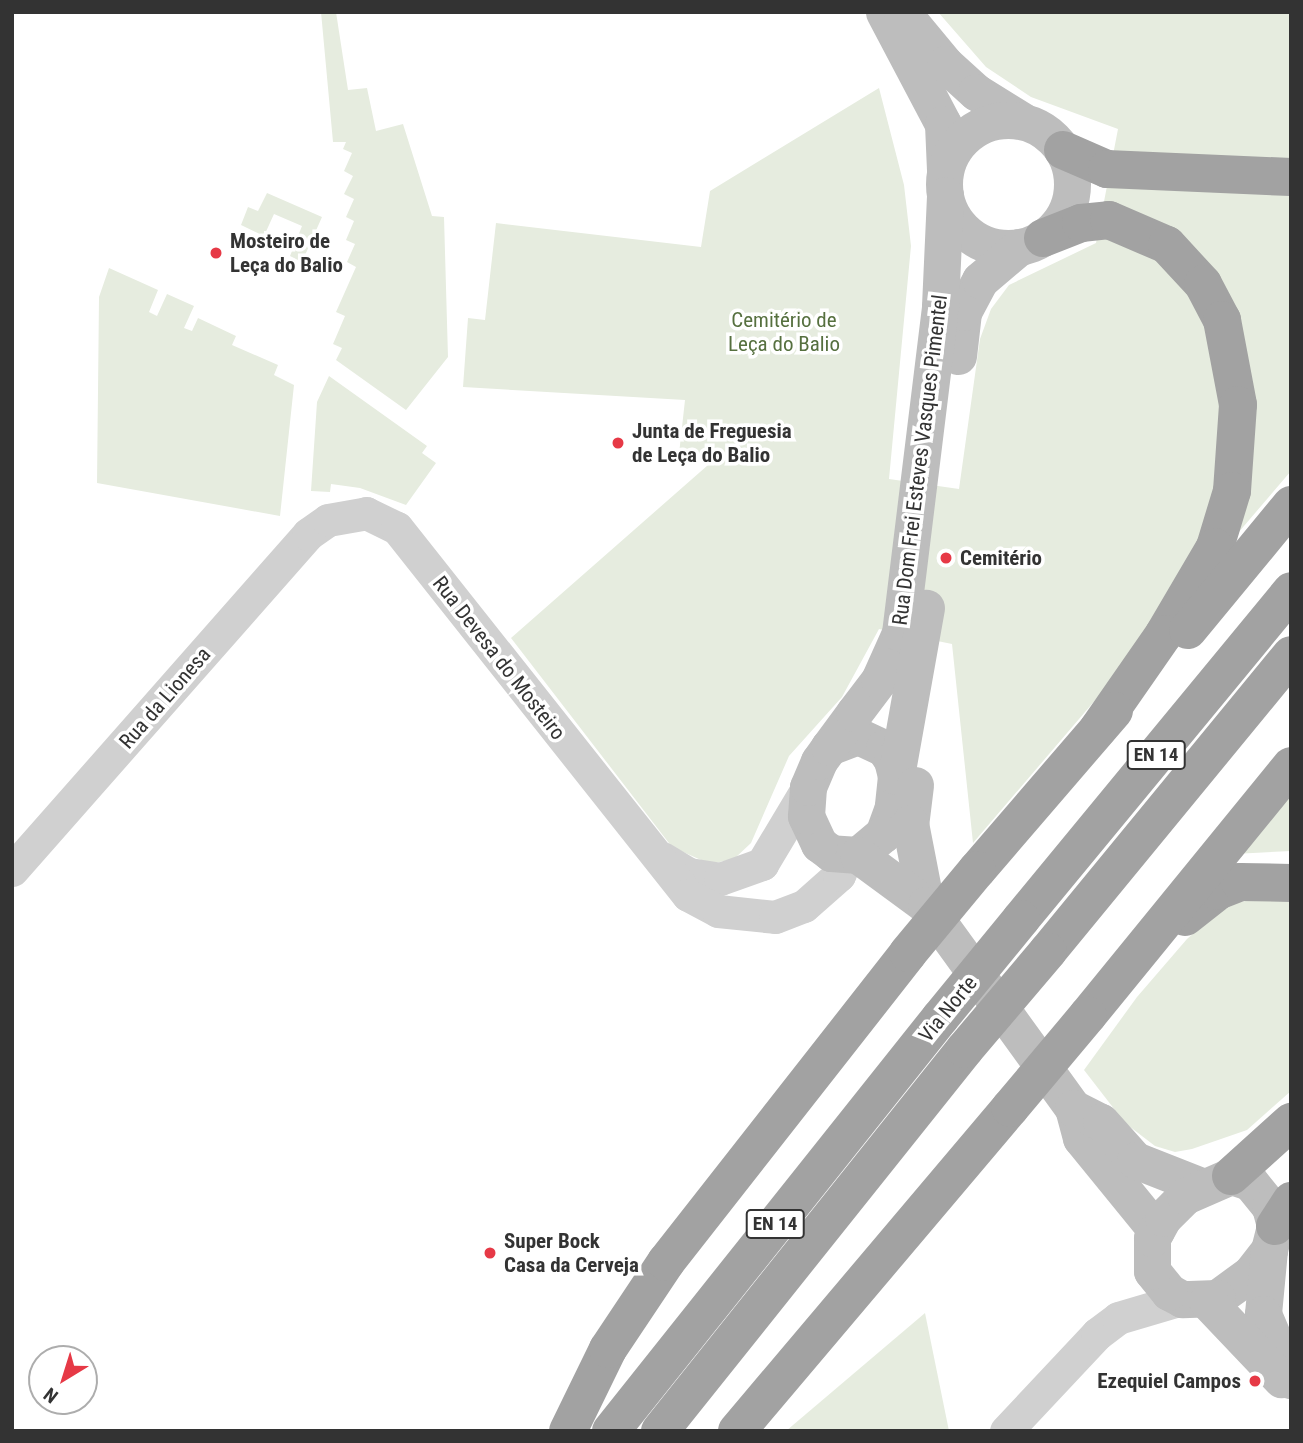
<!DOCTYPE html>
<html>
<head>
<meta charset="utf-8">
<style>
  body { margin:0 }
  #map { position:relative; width:1303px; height:1443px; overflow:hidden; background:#fff; font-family:"Roboto Condensed",sans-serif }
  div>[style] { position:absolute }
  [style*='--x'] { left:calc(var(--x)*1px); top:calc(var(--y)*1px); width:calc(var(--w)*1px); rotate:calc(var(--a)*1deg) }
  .green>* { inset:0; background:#e6ecdf }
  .tertiary>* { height:33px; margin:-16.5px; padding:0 16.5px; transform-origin:16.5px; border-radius:16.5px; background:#d0d0d0 }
  .secondary>* { height:37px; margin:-18.5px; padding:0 18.5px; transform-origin:18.5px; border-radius:18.5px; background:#bdbdbd }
  .secondary>.ring { margin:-18.5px; padding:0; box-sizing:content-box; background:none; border:37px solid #bdbdbd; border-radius:50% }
  .trunk>* { height:38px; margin:-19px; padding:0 19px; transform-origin:19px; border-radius:19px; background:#a2a2a2 }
  .trunk-bridge>* { height:38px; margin:-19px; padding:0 19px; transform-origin:19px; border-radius:19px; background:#a2a2a2 }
  .dots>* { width:19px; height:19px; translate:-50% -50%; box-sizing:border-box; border:4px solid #fff; border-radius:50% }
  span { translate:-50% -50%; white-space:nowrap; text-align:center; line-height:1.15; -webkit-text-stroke:7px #fff; paint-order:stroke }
  .shield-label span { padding:2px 5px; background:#fff; border:2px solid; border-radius:5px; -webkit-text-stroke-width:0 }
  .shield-label { font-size:19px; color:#333; font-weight:700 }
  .poi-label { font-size:21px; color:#333; font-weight:700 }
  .left { translate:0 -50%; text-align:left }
  .right { translate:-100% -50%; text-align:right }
  .park-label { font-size:21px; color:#56703f }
  .street-label { font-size:21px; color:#333 }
  .frame { position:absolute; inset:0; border:14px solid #333; pointer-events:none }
  .north { position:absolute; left:28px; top:1345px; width:70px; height:70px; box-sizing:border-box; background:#fff; border:2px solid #adadad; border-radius:50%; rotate:218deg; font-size:19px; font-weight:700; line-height:28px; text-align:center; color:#333 }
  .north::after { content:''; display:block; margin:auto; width:24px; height:32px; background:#e63946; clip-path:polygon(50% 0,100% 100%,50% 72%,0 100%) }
</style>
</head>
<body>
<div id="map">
  <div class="green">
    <i style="clip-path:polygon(321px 12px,336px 12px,348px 90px,367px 88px,376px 131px,403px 124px,432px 216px,444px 217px,448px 357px,406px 410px,336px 360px,342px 348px,333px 344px,345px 316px,336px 312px,356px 267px,347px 262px,355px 244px,346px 240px,354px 221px,346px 217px,354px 199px,344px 194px,353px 176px,344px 171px,352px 153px,343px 149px,346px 142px,333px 142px)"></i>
    <i style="clip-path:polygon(938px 12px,1291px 12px,1291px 471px,973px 843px,952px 644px,879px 629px,842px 697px,789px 756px,751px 843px,734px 859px,710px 864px,672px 847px,511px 638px,716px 458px,679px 454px,685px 400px,463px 387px,468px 318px,485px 320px,496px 223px,701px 247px,710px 191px,879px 88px,904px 185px,911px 246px,889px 479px,959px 489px,980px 339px,991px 309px,1009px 285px,1096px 243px,1118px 129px,1031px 97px,986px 67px)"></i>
    <i style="clip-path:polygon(267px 193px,322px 217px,302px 262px,290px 256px,302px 226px,274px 214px,264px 236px,241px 225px,248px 207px,258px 211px)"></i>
    <i style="clip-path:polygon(109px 268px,158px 290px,149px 312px,157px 316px,167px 294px,194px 306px,184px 328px,192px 331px,198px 318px,236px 336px,232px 345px,278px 365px,274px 375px,294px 385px,280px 516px,97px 483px,99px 297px)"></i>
    <i style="clip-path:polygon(329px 376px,427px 446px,422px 453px,436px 463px,406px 505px,360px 488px,331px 484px,330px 492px,311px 491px,317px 402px)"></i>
    <i style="clip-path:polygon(1291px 786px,1291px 851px,1234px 854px)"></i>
    <i style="clip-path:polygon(1273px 897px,1291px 901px,1291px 1091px,1247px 1130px,1192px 1149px,1175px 1152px,1155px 1146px,1125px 1123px,1084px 1070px,1137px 997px,1187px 939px,1217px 913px,1239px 902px)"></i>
    <i style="clip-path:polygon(925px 1313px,949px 1431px,786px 1431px)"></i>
  </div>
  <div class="tertiary">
    <i style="--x:662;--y:858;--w:31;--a:31"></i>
    <i style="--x:689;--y:874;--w:31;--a:9"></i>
    <i style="--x:720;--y:879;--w:45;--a:-19.7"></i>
    <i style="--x:762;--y:864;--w:90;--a:-59.1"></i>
    <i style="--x:12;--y:870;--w:448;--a:-48.6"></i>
    <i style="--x:308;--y:534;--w:24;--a:-35"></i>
    <i style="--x:328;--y:520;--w:39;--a:-10"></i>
    <i style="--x:366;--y:513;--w:34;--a:26"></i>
    <i style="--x:397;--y:528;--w:468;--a:51.6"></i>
    <i style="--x:688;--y:895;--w:34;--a:28"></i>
    <i style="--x:718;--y:911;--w:57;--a:6"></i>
    <i style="--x:775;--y:917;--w:31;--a:-21"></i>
    <i style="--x:804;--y:906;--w:47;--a:-41.5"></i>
    <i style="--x:839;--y:875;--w:20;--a:-66"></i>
    <i style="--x:1006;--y:1431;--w:133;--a:-46.8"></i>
    <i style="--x:1097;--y:1334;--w:26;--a:-37"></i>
    <i style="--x:1118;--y:1318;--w:67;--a:-16.5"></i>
  </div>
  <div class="secondary">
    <i style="--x:884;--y:12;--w:127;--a:62.2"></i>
    <i style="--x:943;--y:124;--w:46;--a:87.5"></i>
    <i style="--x:902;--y:12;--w:67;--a:50.4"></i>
    <i style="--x:945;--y:64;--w:42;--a:42.1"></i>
    <i style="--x:976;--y:92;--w:55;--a:31.7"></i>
    <i class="ring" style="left:944px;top:120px;width:91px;height:91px"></i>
    <i style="--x:958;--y:356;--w:44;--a:-83.5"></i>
    <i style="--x:963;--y:312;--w:36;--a:-62"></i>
    <i style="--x:980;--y:280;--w:51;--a:-40.2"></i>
    <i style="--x:829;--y:747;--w:31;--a:-21"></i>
    <i style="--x:858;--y:736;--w:29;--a:25"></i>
    <i style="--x:884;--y:748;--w:14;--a:56"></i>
    <i style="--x:892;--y:760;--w:16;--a:76"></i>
    <i style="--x:896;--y:776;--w:31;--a:96"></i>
    <i style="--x:893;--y:807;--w:29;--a:110"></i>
    <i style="--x:883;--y:834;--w:33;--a:140"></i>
    <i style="--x:858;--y:855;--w:27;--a:-176"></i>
    <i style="--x:831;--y:853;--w:15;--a:-143"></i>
    <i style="--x:819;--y:844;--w:31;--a:-115"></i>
    <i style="--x:806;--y:816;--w:29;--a:-86"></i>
    <i style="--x:808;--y:787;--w:28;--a:-67"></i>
    <i style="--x:819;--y:761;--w:17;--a:-54"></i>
    <i style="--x:829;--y:747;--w:42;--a:-53.7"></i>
    <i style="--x:854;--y:713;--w:41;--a:-52.9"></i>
    <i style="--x:879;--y:680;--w:51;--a:-65.9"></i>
    <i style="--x:900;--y:633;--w:329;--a:-83"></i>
    <i style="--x:940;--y:306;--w:111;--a:-87.4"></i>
    <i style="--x:896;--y:776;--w:171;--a:-79.9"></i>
    <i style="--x:915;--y:785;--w:38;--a:97"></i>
    <i style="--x:910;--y:823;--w:84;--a:79"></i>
    <i style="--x:858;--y:855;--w:84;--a:36.3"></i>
    <i style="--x:926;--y:905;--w:251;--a:54.1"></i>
    <i style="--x:1073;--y:1108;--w:31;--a:75"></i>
    <i style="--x:1081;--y:1138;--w:119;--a:50.8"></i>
    <i style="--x:1073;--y:1108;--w:31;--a:27"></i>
    <i style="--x:1101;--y:1122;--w:51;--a:48.2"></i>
    <i style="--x:1135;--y:1160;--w:71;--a:21.5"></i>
    <i style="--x:1231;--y:1176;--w:20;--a:18"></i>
    <i style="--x:1250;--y:1182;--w:32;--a:51"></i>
    <i style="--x:1270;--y:1207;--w:20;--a:75"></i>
    <i style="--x:1275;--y:1226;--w:25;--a:104"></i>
    <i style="--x:1269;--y:1250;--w:31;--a:128"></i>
    <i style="--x:1250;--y:1274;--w:41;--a:144"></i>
    <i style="--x:1217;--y:1298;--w:35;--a:178"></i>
    <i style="--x:1182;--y:1299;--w:15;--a:-152"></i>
    <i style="--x:1169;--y:1292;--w:27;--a:-129"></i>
    <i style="--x:1152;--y:1271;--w:33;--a:-90"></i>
    <i style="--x:1152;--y:1238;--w:23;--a:-61"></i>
    <i style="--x:1163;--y:1218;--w:31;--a:-45"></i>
    <i style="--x:1185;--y:1196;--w:50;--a:-23.5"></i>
    <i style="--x:1269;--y:1250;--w:64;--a:95.4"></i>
    <i style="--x:1263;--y:1314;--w:72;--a:67"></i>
    <i style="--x:1207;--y:1301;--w:108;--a:46.5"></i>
  </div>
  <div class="trunk">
    <i style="--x:1063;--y:150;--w:48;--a:23.4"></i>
    <i style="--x:1107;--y:169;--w:184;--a:2.5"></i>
    <i style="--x:1043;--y:238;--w:41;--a:-21.5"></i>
    <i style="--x:1081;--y:223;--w:28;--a:-6"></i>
    <i style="--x:1109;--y:220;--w:63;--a:23.3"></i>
    <i style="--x:1167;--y:245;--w:53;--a:47.3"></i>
    <i style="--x:1203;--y:284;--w:41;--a:62.2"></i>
    <i style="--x:1222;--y:320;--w:86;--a:79.3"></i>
    <i style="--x:1238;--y:405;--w:86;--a:94"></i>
    <i style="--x:1232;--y:491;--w:59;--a:106.9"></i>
    <i style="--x:1215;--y:547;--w:101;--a:120.4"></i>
    <i style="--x:1164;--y:634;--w:116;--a:124.8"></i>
    <i style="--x:1188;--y:630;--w:162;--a:-50.5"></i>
    <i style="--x:977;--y:870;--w:210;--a:-49.3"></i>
    <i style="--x:1185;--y:917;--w:42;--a:-38.2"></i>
    <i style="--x:1218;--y:891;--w:24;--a:-22"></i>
    <i style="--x:1240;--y:882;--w:51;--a:1.1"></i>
    <i style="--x:1021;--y:919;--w:425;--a:-50.5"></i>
    <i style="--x:1048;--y:951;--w:383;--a:-50.6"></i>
    <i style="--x:1088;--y:1015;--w:321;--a:-50.8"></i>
    <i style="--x:1231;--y:1176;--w:81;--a:-42"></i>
    <i style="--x:1275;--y:1226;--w:30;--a:-57"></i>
    <i style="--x:568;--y:1431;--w:91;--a:-64"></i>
    <i style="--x:608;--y:1349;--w:105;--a:-56.3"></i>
    <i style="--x:666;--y:1262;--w:392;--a:-51.9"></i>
    <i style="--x:611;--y:1431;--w:528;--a:-51.46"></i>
    <i style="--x:660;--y:1431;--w:489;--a:-51.4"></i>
    <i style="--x:737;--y:1431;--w:423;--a:-49.8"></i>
  </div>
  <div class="trunk-bridge">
    <i style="--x:908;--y:953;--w:108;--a:-50.3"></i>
    <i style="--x:940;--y:1018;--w:128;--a:-50.7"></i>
    <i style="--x:965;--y:1049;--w:128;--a:-49.7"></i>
    <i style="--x:1010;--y:1108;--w:121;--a:-50"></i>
  </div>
  <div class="dots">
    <i style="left:216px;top:253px;background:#e63946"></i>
    <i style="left:618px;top:443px;background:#e63946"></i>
    <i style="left:946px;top:558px;background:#e63946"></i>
    <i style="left:490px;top:1253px;background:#e63946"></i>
    <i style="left:1255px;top:1381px;background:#e63946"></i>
  </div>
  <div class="shield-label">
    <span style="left:1156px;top:755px">EN 14</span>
    <span style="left:775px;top:1224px">EN 14</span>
  </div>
  <div class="poi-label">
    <span class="left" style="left:230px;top:253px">Mosteiro de<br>Leça do Balio</span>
    <span class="left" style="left:632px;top:443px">Junta de Freguesia<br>de Leça do Balio</span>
    <span class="left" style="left:960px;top:558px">Cemitério</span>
    <span class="left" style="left:504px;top:1253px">Super Bock<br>Casa da Cerveja</span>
    <span class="right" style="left:1241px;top:1381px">Ezequiel Campos</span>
  </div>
  <div class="park-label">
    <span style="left:784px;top:332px">Cemitério de<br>Leça do Balio</span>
  </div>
  <div class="street-label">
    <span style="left:920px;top:460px;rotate:-83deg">Rua Dom Frei Esteves Vasques Pimentel</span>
    <span style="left:499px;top:658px;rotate:52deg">Rua Devesa do Mosteiro</span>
    <span style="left:165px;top:698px;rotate:-49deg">Rua da Lionesa</span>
    <span style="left:948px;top:1009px;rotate:-51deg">Via Norte</span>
  </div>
  <div class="frame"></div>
  <div class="north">N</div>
</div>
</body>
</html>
